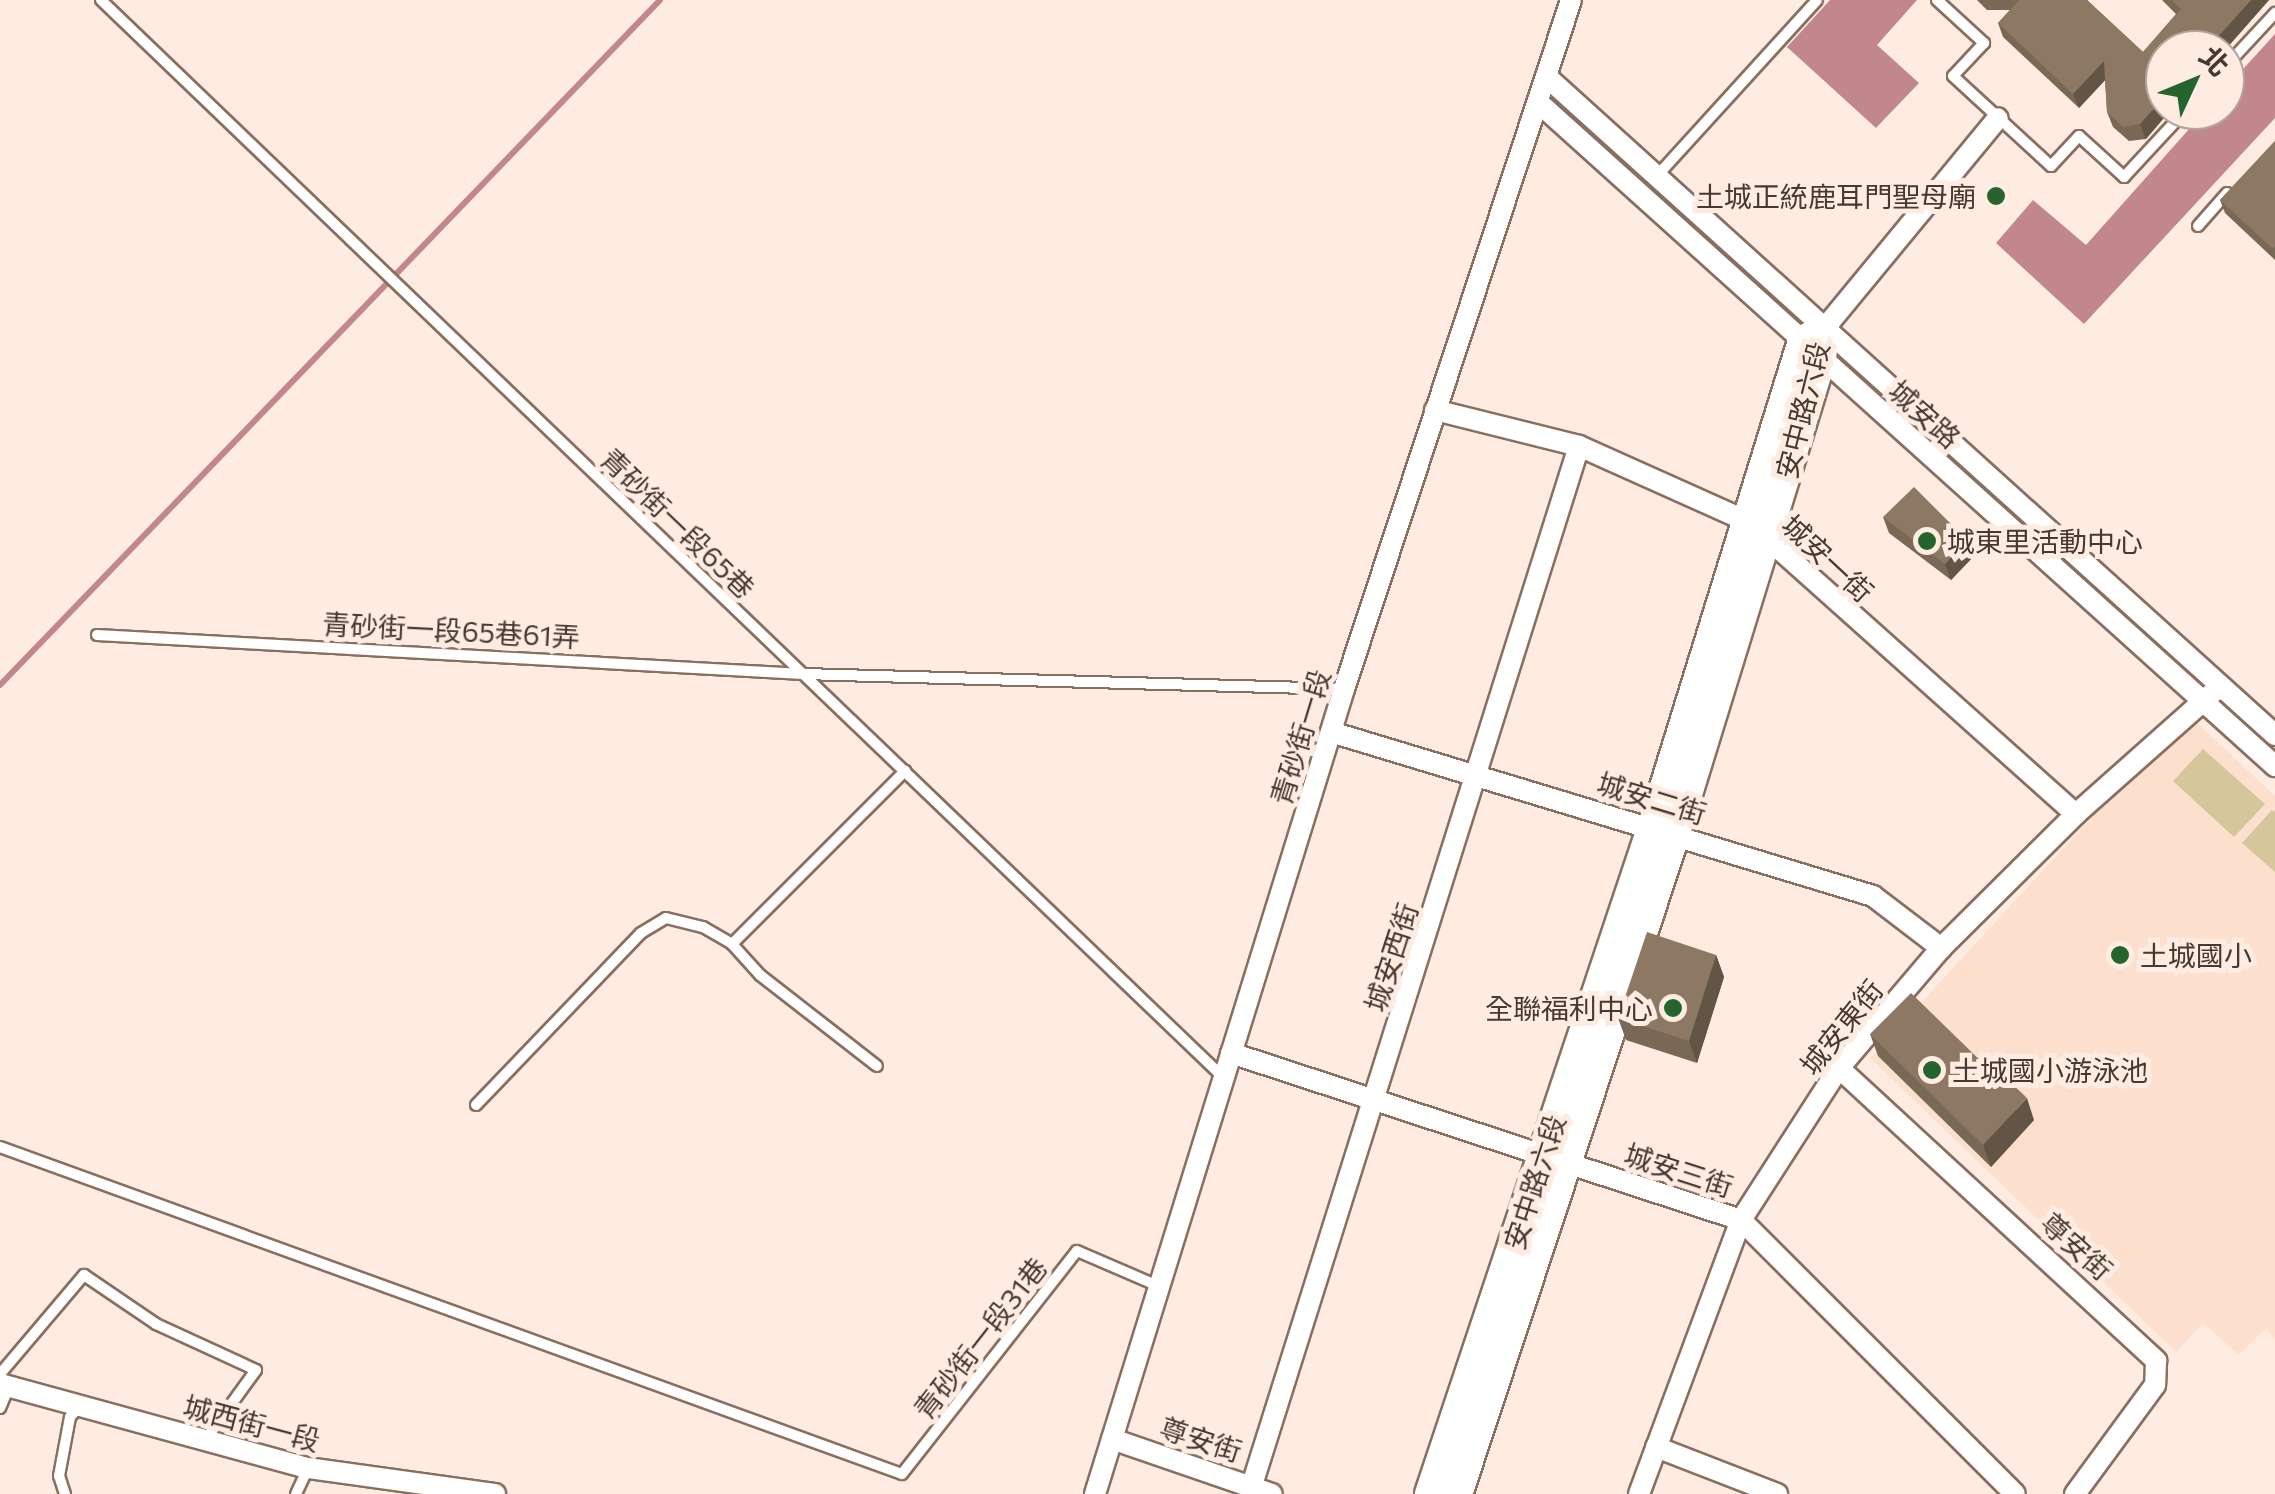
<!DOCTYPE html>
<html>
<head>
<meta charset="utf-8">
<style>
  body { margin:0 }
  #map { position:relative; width:2275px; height:1494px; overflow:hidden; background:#feece2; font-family:Commissioner,"Noto Sans TC",sans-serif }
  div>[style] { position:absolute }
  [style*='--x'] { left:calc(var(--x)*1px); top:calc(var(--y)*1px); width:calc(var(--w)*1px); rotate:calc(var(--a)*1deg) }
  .built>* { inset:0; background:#fddfce }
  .green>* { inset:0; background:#d6c69c }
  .water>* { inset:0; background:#c2878c }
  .stream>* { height:6px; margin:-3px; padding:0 3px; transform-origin:3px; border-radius:3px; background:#c2878c }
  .roads { filter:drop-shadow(2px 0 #896f60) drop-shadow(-2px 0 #896f60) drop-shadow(0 2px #896f60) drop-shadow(0 -2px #896f60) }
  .lane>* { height:10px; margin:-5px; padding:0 5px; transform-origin:5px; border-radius:5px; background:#fff }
  .street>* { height:20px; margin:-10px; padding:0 10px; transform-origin:10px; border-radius:10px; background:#fff }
  .secondary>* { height:30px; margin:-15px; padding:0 15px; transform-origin:15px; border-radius:15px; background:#fff }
  .wall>* { inset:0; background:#796855 }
  .shaded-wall>* { inset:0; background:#635545 }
  .building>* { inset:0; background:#8d7963 }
  .dots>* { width:28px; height:28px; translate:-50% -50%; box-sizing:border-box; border:5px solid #feece2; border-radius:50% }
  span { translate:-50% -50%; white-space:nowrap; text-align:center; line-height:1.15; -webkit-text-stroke:10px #feece2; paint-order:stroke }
  .poi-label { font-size:28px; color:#453932 }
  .right { translate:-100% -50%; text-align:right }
  .left { translate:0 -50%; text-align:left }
  .street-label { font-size:28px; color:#453932 }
  .north { position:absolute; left:2145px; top:30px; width:100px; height:100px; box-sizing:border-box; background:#feece2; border:2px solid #b4a49c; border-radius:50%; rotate:46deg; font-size:28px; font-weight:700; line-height:40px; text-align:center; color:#453932 }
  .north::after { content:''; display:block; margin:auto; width:35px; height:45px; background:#26642d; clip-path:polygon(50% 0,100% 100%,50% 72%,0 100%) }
</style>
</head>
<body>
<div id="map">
  <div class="built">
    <i style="clip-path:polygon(2195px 721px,2275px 796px,2275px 1340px,2266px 1328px,2239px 1355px,2203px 1323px,2176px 1352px,1870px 1058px,2092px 817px)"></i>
  </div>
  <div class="green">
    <i style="clip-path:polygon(2203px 749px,2265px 804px,2234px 837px,2173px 781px)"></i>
    <i style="clip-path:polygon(2272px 810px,2275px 812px,2275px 872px,2242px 843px)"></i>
  </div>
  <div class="water">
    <i style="clip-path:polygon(1830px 0,1917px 0,1877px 45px,1919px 83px,1876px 128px,1787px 47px)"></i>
    <i style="clip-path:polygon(2275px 34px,2275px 118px,2084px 324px,1996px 243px,2033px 200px,2086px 245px,2206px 110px,2225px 110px,2225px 89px)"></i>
  </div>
  <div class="stream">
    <i style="--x:0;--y:685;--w:951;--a:-46.06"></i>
  </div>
  <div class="roads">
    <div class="lane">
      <i style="--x:101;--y:0;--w:1555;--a:43.83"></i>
      <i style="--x:1937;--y:0;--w:64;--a:42.5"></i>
      <i style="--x:1984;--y:43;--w:45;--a:133.2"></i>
      <i style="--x:1953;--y:76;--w:133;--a:42.6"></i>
      <i style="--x:2051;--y:166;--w:41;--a:-47"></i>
      <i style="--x:2079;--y:136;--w:61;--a:42.3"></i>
      <i style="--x:2124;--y:177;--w:91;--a:-47.2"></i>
      <i style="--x:2225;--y:67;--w:74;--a:-47.2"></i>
      <i style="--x:1656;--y:177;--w:239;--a:-47.7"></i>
      <i style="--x:2198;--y:226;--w:44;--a:-48.7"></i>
      <i style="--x:97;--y:635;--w:707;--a:3.16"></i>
      <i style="--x:803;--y:674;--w:541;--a:1.59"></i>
      <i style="--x:732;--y:944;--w:245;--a:-45"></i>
      <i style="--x:476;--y:1105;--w:238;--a:-46.2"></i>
      <i style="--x:641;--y:933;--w:29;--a:-31"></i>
      <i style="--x:666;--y:918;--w:38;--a:14"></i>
      <i style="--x:703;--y:927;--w:34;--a:30"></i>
      <i style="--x:732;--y:944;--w:42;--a:47.9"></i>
      <i style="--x:760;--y:975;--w:148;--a:37.9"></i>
      <i style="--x:0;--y:1147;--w:959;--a:19.93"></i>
      <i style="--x:902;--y:1474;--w:283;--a:-51.9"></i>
      <i style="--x:1077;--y:1251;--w:86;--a:23.3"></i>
      <i style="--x:0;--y:1374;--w:130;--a:-49.7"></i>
      <i style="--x:84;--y:1275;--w:87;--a:34.2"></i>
      <i style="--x:156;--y:1324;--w:110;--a:24.7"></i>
      <i style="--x:256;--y:1370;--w:85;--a:125.9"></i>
      <i style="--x:0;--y:1408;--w:23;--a:-67"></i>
      <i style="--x:65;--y:1494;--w:19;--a:-108"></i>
      <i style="--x:59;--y:1476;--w:60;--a:-79.4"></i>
      <i style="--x:70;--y:1417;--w:13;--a:-48"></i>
      <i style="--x:296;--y:1494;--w:29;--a:-65"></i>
    </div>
    <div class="street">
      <i style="--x:1548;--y:78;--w:980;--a:42.1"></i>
      <i style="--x:1539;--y:103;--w:991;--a:42.01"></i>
      <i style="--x:1824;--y:329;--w:273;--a:-50.5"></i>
      <i style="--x:1435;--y:410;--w:148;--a:14"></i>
      <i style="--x:1579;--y:446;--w:186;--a:24.1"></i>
      <i style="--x:1749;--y:522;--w:438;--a:41.8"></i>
      <i style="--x:1331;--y:732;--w:566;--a:16.83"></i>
      <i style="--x:1873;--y:896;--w:86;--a:37.4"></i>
      <i style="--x:1231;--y:1053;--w:537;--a:18.13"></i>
      <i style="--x:1741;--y:1220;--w:387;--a:45"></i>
      <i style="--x:1839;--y:1068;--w:432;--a:42.7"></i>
      <i style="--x:2156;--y:1361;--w:24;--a:92"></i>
      <i style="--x:2155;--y:1385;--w:135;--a:126.3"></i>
      <i style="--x:0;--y:1384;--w:319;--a:15.3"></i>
      <i style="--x:308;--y:1468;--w:189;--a:7.9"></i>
      <i style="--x:1112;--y:1439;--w:169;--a:19"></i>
      <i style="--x:1656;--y:1447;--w:130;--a:21.2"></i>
      <i style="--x:1252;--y:1485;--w:1089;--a:-72.53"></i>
      <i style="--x:1095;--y:1494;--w:843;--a:-72.81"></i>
      <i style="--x:1344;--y:689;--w:725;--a:-71.76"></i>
      <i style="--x:1639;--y:1494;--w:292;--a:-69.6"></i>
      <i style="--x:1741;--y:1220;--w:181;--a:-57.2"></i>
      <i style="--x:1839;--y:1068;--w:157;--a:-49.6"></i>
      <i style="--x:1941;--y:948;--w:190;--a:-44.8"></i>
      <i style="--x:2076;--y:814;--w:193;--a:-41.6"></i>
    </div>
    <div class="secondary">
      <i style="--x:1430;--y:1494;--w:704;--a:-71.54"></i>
      <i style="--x:1653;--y:826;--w:508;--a:-72.81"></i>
      <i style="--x:1803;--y:341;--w:24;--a:-30"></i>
      <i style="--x:1457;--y:1494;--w:696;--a:-71.75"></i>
      <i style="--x:1675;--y:833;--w:497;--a:-72.9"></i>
      <i style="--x:1821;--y:358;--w:29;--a:-84"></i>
    </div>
  </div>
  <div class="wall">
    <i style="clip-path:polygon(1977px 0,2087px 0,2143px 52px,2176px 14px,2162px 0,2269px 0,2225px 50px,2165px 50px,2146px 139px,2129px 141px,2113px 127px,2107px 112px,2105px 80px,2079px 108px,2003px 37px,1998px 23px,2010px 10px,1987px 10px)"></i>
    <i style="clip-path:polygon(2275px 141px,2275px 260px,2225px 213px,2220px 200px)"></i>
    <i style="clip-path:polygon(1883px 517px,1967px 540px,1973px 557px,1951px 580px,1889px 533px)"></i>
    <i style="clip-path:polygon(1716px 955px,1724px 977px,1697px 1063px,1626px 1040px,1618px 1018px)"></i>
    <i style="clip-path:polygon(1870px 1034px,2034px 1120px,1991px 1167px,1878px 1056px)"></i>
  </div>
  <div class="shaded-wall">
    <i style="clip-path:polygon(2251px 0,2269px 0,2225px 50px,2206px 50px)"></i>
    <i style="clip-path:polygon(2104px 61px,2109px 76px,2079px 108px,2073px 94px)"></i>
    <i style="clip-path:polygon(2165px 96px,2165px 110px,2171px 110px,2146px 139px,2140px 124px)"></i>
    <i style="clip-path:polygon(1967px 540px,1973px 557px,1951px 580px,1945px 564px)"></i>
    <i style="clip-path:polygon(1716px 955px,1724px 977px,1697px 1063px,1689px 1041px)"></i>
    <i style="clip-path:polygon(2027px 1098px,2034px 1120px,1991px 1167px,1983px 1145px)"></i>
  </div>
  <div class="building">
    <i style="clip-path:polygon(2019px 0,2087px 0,2143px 52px,2181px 9px,2172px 0,2251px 0,2206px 50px,2165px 50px,2165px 96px,2140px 124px,2123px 127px,2107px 112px,2104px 61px,2073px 94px,1998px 23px)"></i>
    <i style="clip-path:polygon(2275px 141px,2275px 246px,2273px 249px,2220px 200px)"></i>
    <i style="clip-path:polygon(1914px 487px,1967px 540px,1945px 564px,1883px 517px)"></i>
    <i style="clip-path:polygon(1647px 932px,1716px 955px,1689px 1041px,1618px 1018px)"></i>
    <i style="clip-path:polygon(1911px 993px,1988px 1068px,1991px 1064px,2027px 1098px,1983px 1145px,1870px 1034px)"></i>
  </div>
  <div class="dots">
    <i style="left:1996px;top:196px;background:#26642d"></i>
    <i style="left:1927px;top:541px;background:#26642d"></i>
    <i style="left:2120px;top:955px;background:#26642d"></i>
    <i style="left:1673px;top:1008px;background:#26642d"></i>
    <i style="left:1932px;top:1070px;background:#26642d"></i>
  </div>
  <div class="poi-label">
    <span class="right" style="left:1976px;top:196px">土城正統鹿耳門聖母廟</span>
    <span class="left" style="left:1947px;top:541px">城東里活動中心</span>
    <span class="left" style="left:2140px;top:955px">土城國小</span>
    <span class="right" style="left:1653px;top:1008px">全聯福利中心</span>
    <span class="left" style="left:1952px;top:1070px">土城國小游泳池</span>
  </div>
  <div class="street-label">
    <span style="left:1802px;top:410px;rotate:-76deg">安中路六段</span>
    <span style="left:1925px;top:414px;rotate:42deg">城安路</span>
    <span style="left:678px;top:523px;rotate:44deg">青砂街一段65巷</span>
    <span style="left:1828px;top:558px;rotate:43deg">城安一街</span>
    <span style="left:451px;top:630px;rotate:3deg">青砂街一段65巷61弄</span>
    <span style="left:1300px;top:737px;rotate:-73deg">青砂街一段</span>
    <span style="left:1652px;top:798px;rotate:17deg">城安二街</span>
    <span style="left:1391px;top:957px;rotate:-72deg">城安西街</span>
    <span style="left:1841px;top:1027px;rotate:-51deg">城安東街</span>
    <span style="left:1679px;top:1170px;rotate:18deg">城安三街</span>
    <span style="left:1534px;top:1182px;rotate:-72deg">安中路六段</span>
    <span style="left:2077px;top:1246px;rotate:42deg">尊安街</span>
    <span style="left:980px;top:1338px;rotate:-52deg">青砂街一段31巷</span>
    <span style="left:252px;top:1423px;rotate:15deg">城西街一段</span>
    <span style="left:1201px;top:1439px;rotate:18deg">尊安街</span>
  </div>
  <div class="north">北</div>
</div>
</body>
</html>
